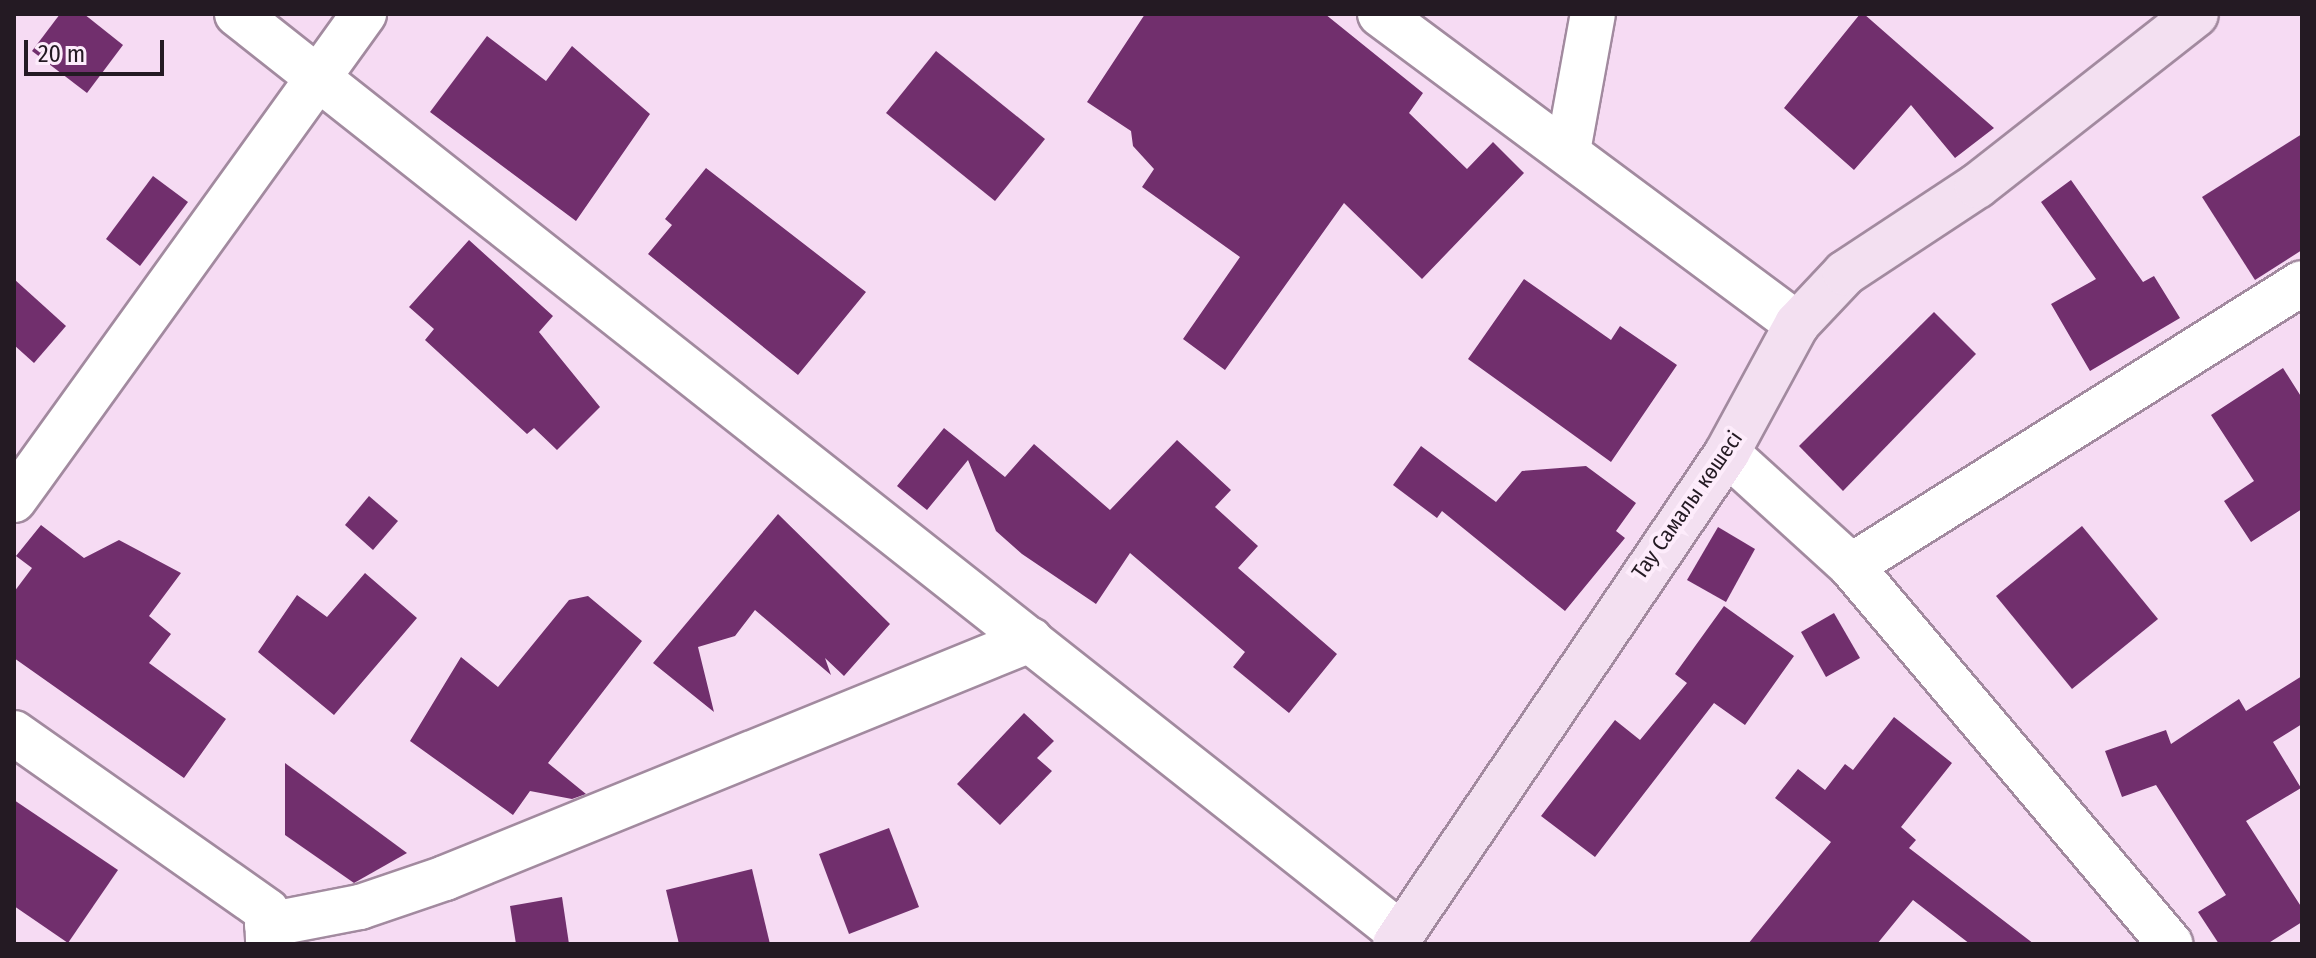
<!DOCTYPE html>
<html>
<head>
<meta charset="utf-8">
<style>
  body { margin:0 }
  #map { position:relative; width:2316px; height:958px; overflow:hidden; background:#f6dbf3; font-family:"Fira Sans Condensed",sans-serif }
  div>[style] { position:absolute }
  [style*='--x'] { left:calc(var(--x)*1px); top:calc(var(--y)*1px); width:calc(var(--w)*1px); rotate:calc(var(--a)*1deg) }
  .building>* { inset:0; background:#712f6d }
  .roads { filter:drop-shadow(2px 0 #a28a9f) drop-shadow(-2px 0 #a28a9f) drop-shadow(0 2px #a28a9f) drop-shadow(0 -2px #a28a9f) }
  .street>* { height:44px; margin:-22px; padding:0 22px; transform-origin:22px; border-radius:22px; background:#fff }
  .secondary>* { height:44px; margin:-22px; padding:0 22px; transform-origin:22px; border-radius:22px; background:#f3e0f1 }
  span { translate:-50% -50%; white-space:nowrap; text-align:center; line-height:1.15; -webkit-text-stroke:8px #fdecfb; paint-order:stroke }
  .street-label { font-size:22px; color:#241a23 }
  .frame { position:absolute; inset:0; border:16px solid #241a23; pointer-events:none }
  .scale { position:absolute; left:24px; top:40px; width:140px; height:36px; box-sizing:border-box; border:4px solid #241a23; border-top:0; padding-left:10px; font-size:24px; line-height:28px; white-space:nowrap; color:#241a23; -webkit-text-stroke:6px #fdecfb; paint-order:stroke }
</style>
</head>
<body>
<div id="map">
  <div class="building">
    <i style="clip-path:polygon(60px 14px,84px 14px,123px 45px,87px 93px,32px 51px)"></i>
    <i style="clip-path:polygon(1145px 14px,1325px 14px,1423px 93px,1409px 113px,1467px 169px,1493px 142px,1524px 173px,1422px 279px,1344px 203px,1225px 370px,1183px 339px,1240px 257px,1142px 187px,1154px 169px,1133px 146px,1131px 131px,1087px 102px)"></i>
    <i style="clip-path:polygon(1860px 14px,1864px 14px,1994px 128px,1955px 158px,1911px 105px,1854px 170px,1784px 108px)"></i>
    <i style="clip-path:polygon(487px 36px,546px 81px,572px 46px,650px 114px,576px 221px,430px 112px)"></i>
    <i style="clip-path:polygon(936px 51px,1045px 139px,995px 201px,886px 113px)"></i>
    <i style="clip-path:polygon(2302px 134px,2302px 250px,2255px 280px,2202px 197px)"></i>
    <i style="clip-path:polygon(706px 168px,866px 292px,798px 375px,648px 254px,672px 225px,665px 219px)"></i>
    <i style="clip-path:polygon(153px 176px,188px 202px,140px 266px,106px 239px)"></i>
    <i style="clip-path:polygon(2071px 180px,2143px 282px,2154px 276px,2180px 318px,2090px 371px,2051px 304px,2096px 279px,2041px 202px)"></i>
    <i style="clip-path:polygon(469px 240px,553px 316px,539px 332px,600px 407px,557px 450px,534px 428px,527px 434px,425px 340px,434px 329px,409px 307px)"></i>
    <i style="clip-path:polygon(14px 279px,66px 326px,34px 363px,14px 345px)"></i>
    <i style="clip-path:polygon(1524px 279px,1611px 340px,1620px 326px,1677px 365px,1611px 462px,1468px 359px)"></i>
    <i style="clip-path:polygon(1934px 312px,1976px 354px,1843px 491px,1799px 446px)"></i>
    <i style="clip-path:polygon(2283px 368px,2302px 398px,2302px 509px,2251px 542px,2224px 501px,2254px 481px,2211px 415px)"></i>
    <i style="clip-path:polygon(944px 428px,1005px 477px,1034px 444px,1110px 510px,1177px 440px,1231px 490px,1215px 507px,1258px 546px,1238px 568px,1337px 654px,1289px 713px,1233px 667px,1245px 652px,1130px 553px,1096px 604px,1022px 554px,996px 531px,968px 460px,927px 510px,897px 486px)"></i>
    <i style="clip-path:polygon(1421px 446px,1496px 502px,1522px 471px,1586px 466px,1636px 503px,1616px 531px,1625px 538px,1565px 611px,1442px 511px,1437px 518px,1393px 485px)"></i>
    <i style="clip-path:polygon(369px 496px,398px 521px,373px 550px,345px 525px)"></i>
    <i style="clip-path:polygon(778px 514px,890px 624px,844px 676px,825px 658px,831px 675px,755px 610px,735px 636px,698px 647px,714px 712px,653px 663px)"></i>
    <i style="clip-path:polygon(41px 525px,84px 558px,119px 540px,181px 573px,149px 616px,171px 634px,149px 663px,226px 719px,184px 778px,14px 658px,14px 592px,32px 568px,16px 556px)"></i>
    <i style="clip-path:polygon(2082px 526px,2158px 619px,2072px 689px,1996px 596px)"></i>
    <i style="clip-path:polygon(1718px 527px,1755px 549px,1726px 602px,1687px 580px)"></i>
    <i style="clip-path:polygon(365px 573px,417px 618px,334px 715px,258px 652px,297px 595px,327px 617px)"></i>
    <i style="clip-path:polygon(588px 596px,642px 641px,548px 763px,586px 794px,572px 799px,530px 791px,513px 815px,410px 741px,461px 657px,498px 687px,569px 600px)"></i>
    <i style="clip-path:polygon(1724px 606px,1794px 656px,1745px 725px,1714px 703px,1595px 857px,1541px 816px,1615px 720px,1640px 740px,1687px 683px,1675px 674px)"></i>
    <i style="clip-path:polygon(1834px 613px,1860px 658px,1826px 677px,1801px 632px)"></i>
    <i style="clip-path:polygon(2302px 676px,2302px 724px,2273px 742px,2301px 788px,2246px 821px,2302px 908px,2302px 922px,2267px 944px,2219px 944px,2198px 912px,2226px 895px,2156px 785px,2122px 797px,2105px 751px,2166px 730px,2171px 744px,2239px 699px,2246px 711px)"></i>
    <i style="clip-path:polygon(1024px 713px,1054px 741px,1037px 758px,1052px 771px,1000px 825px,957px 784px)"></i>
    <i style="clip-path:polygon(1894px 717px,1952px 763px,1901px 827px,1916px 840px,1909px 848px,2034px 944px,1970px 944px,1913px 900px,1877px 944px,1748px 944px,1831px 842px,1775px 798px,1798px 769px,1825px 790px,1845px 764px,1853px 770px)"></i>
    <i style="clip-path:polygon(285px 763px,407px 853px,354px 883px,285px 835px)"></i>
    <i style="clip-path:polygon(14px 800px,118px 870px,68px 943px,14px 906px)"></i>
    <i style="clip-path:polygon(889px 828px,919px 907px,849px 934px,819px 854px)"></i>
    <i style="clip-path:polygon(752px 869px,770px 944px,679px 944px,666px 890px)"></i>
    <i style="clip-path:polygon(562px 897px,569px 944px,516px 944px,510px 906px)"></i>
  </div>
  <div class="roads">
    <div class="street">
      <i style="--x:237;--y:14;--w:1484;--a:38.32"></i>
      <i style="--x:1380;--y:14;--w:520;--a:36.63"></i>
      <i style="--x:1568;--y:151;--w:139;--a:-79.7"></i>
      <i style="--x:1727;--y:453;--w:168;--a:42.3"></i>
      <i style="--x:1851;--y:566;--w:495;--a:49.8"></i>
      <i style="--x:14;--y:500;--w:599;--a:-54.24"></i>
      <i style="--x:1851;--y:566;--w:532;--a:-32.11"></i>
      <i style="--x:14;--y:733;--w:309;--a:35.1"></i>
      <i style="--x:267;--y:911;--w:33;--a:88"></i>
      <i style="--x:267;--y:925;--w:95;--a:-11"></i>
      <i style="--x:360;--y:907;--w:90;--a:-18.8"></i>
      <i style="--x:445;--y:878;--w:632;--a:-22.14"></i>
    </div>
    <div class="secondary">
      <i style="--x:1395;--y:944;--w:593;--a:-55.93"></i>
      <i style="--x:1727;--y:453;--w:147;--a:-61.5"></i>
      <i style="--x:1797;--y:324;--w:70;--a:-46.7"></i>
      <i style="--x:1845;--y:273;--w:158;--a:-33.4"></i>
      <i style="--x:1977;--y:186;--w:278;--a:-38.1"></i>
    </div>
  </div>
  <div class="street-label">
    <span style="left:1687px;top:505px;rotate:-55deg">Тау Самалы көшесі</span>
  </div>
  <div class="frame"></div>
  <div class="scale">20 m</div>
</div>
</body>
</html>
